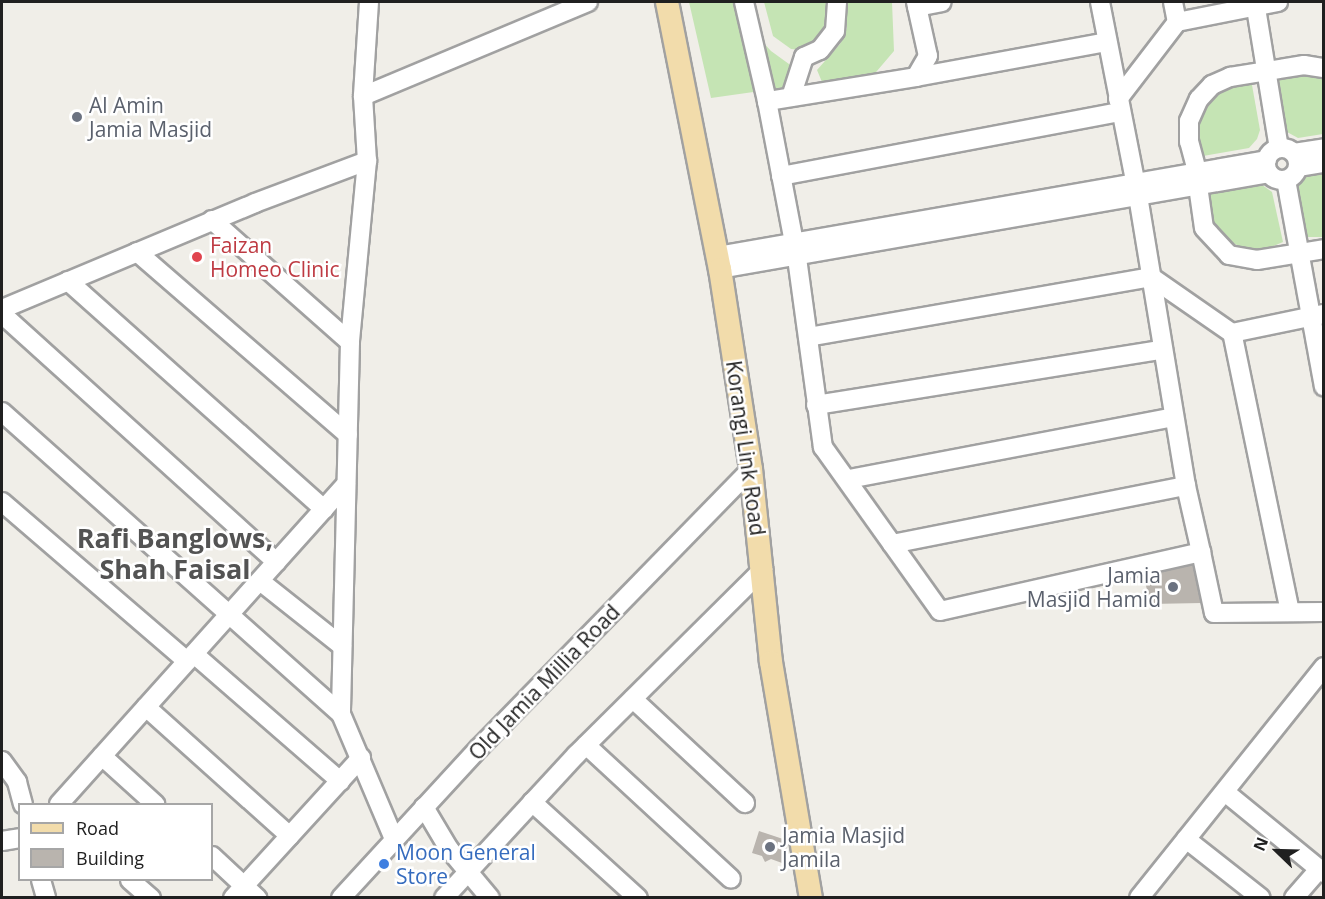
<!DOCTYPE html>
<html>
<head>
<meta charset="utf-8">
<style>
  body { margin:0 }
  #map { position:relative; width:1325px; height:899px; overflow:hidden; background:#f0eee8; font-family:"Open Sans",sans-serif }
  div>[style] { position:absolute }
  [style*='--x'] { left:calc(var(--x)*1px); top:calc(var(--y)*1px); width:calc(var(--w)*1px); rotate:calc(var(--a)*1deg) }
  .grass>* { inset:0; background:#c5e4b4 }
  .building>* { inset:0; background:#b9b4ae }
  .roads { filter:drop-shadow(2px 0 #a1a1a1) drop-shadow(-2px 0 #a1a1a1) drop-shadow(0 2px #a1a1a1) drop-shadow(0 -2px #a1a1a1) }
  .minor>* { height:18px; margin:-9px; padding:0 9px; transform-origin:9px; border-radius:9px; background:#fff }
  .minor>.ring { margin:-9px; padding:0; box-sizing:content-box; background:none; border:18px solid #fff; border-radius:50% }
  .major>* { height:22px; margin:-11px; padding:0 11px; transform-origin:11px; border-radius:11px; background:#f2dcab }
  .dots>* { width:16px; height:16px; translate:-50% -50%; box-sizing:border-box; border:3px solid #fff; border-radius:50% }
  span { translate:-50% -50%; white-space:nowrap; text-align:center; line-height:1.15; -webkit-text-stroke:5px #fff; paint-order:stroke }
  .worship-label { font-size:21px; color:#5b616d }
  .left { translate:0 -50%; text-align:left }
  .right { translate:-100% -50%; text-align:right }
  .health-label { font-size:21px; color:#be3a42 }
  .street-label { font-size:21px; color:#202020 }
  .shop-label { font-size:21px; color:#366cbe }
  .district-label { font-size:27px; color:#535353; font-weight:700 }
  .frame { position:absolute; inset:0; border:3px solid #202020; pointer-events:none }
  .legend { position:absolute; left:18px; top:803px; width:195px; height:78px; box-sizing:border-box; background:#fff; border:2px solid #a6a6a6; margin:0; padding:8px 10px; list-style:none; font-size:18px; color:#202020 }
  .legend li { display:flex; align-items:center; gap:12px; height:30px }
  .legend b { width:30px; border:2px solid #a6a6a6 }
  .north { position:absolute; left:1247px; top:821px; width:60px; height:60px; -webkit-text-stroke:4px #fff; paint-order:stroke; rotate:293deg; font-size:16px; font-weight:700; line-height:24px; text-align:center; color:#202020 }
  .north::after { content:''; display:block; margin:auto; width:21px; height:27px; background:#202020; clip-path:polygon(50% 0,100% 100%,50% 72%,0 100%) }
</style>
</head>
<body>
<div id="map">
  <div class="grass">
    <i style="clip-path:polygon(689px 2px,754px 2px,760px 39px,771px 51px,800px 72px,804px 85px,711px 98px)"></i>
    <i style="clip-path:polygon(764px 2px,832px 2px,833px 21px,823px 41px,803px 50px,791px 49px,773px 36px)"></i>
    <i style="clip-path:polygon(846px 2px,892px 2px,894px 51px,871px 78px,822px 82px,817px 70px,840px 44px,847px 28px)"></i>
    <i style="clip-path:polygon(1307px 72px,1323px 78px,1323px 134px,1298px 138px,1287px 132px,1279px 80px,1288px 74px)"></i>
    <i style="clip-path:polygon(1234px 83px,1252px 85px,1260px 130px,1257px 139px,1249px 148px,1203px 156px,1197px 147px,1196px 116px,1207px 99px)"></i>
    <i style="clip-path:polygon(1323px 171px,1323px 237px,1305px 237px,1297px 183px,1307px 174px)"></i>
    <i style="clip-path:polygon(1258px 182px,1272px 192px,1283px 242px,1264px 250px,1245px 249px,1227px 240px,1213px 226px,1207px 193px)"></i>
  </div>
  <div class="building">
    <i style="clip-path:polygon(1195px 561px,1202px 603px,1150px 604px,1143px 572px)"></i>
    <i style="clip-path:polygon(759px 831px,789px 841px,782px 863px,771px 859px,765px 862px,762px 856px,752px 853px)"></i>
  </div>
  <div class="roads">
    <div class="minor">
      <i style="--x:369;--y:2;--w:94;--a:93.7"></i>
      <i style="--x:363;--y:96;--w:65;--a:86.5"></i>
      <i style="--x:367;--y:161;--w:182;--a:95.4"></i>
      <i style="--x:350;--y:342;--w:372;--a:91.4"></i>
      <i style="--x:341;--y:714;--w:136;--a:67"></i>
      <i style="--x:744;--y:2;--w:102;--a:76.9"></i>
      <i style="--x:916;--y:2;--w:55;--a:77.5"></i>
      <i style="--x:928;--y:56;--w:24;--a:120"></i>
      <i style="--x:916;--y:77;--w:151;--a:170.8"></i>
      <i style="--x:767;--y:101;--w:160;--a:79.2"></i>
      <i style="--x:797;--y:258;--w:191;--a:82.2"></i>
      <i style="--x:823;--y:447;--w:201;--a:54.5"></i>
      <i style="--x:940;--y:611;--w:268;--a:-12.7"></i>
      <i style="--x:1201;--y:552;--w:62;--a:78"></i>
      <i style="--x:1214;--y:613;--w:110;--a:-0.5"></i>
      <i style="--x:1100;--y:2;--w:198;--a:78.9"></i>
      <i style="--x:1138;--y:196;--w:294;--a:80.6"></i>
      <i style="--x:1173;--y:2;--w:20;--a:79"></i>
      <i style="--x:1255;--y:2;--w:148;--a:80.7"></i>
      <i style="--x:917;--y:7;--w:25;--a:-11"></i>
      <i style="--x:916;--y:77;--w:194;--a:-10.4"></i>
      <i style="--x:363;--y:96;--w:244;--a:-22.7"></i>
      <i style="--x:791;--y:97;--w:42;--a:-72"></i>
      <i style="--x:804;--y:57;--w:17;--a:-24"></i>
      <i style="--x:820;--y:50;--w:24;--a:-52"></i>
      <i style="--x:835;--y:31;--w:29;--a:-86"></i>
      <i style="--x:1118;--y:99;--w:97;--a:-52.5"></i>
      <i style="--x:1177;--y:22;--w:103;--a:-11.2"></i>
      <i class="ring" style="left:1266px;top:148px;width:14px;height:14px"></i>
      <i style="--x:1294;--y:153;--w:30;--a:-9"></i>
      <i style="--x:1298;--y:167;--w:26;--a:-9"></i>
      <i style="--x:1197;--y:171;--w:30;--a:-105"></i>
      <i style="--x:1189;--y:142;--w:21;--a:-90"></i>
      <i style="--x:1189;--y:121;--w:24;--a:-66"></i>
      <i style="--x:1199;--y:99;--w:19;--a:-47"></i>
      <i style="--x:1212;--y:85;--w:20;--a:-24"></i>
      <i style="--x:1230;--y:77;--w:75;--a:-9.2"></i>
      <i style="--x:1304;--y:65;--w:20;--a:9"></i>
      <i style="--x:781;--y:176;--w:345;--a:-10.7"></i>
      <i style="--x:1286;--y:180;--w:210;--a:79.6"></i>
      <i style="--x:1198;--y:186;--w:42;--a:81.9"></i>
      <i style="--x:1204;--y:228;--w:37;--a:47"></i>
      <i style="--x:1229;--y:255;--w:28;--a:10"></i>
      <i style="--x:1257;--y:260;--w:68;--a:-9.3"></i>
      <i style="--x:212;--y:220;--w:184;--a:41.5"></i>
      <i style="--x:137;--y:252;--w:279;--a:40.9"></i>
      <i style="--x:717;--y:256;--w:558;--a:-9.9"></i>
      <i style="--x:720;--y:269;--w:557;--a:-9.92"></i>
      <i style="--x:68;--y:281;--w:343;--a:41.7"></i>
      <i style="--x:2;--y:309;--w:274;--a:-22.7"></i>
      <i style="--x:255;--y:203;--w:120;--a:-20.6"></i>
      <i style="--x:2;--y:314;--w:370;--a:42.1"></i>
      <i style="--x:808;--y:337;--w:348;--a:-9.9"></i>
      <i style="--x:1151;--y:277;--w:98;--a:34.7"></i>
      <i style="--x:816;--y:405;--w:349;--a:-9.1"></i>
      <i style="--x:2;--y:412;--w:454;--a:41.7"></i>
      <i style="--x:849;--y:479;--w:331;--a:-10.8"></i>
      <i style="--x:2;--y:502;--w:244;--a:40.7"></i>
      <i style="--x:892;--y:544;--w:300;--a:-11.2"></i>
      <i style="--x:1186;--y:486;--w:68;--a:77.2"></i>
      <i style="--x:260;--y:581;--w:105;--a:38.4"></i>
      <i style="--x:1290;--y:612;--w:285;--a:-101.7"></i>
      <i style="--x:1232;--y:333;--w:94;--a:-11.7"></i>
      <i style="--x:194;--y:654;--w:194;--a:41"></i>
      <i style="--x:633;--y:699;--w:153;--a:42.9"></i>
      <i style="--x:146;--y:707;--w:193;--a:41.9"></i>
      <i style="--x:586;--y:745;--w:197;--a:42.7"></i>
      <i style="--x:102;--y:756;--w:72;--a:42.2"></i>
      <i style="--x:2;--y:761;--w:26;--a:54"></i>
      <i style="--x:17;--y:782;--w:23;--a:75"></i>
      <i style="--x:1225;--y:792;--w:128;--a:39.3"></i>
      <i style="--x:532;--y:802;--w:143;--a:42.2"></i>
      <i style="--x:59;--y:804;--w:430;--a:-48.1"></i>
      <i style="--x:424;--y:807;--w:49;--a:59.2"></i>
      <i style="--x:449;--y:849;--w:64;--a:50.1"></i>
      <i style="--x:1186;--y:839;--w:95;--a:38.2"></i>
      <i style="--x:2;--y:841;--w:18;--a:-9"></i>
      <i style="--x:212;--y:856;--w:62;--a:43"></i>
      <i style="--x:41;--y:880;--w:19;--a:74"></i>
      <i style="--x:130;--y:880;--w:28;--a:41"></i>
      <i style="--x:233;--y:898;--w:190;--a:-47.6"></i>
      <i style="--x:341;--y:898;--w:204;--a:-47.4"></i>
      <i style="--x:479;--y:748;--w:390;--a:-45.7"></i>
      <i style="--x:444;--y:898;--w:195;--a:-47.3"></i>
      <i style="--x:576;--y:755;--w:264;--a:-44.8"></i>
      <i style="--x:1139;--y:898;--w:296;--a:-51.3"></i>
      <i style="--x:1294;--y:898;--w:38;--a:-49"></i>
    </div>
    <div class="major">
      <i style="--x:667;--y:2;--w:272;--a:78.8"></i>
      <i style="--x:720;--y:269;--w:202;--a:81.2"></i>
      <i style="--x:751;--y:469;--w:194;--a:84.1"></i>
      <i style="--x:771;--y:662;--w:239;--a:80.4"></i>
    </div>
  </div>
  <div class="dots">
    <i style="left:77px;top:117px;background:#6b7280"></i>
    <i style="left:197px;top:257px;background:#e0444e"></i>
    <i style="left:1173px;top:587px;background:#6b7280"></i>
    <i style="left:770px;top:847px;background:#6b7280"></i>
    <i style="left:384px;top:864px;background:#3f7fe0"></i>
  </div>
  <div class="worship-label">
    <span class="left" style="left:89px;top:117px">Al Amin<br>Jamia Masjid</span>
    <span class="right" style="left:1161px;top:587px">Jamia<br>Masjid Hamid</span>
    <span class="left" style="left:782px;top:847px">Jamia Masjid<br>Jamila</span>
  </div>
  <div class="health-label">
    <span class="left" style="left:210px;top:257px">Faizan<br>Homeo Clinic</span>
  </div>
  <div class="street-label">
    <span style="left:746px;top:448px;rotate:82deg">Korangi Link Road</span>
    <span style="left:544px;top:682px;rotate:-46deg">Old Jamia Millia Road</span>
  </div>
  <div class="shop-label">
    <span class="left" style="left:396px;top:864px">Moon General<br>Store</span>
  </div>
  <div class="district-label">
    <span style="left:175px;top:553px">Rafi Banglows,<br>Shah Faisal</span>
  </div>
  <div class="frame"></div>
  <ul class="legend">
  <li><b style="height:8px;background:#f2dcab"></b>Road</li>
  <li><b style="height:16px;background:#b9b4ae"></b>Building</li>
  </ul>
  <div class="north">N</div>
</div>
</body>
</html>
